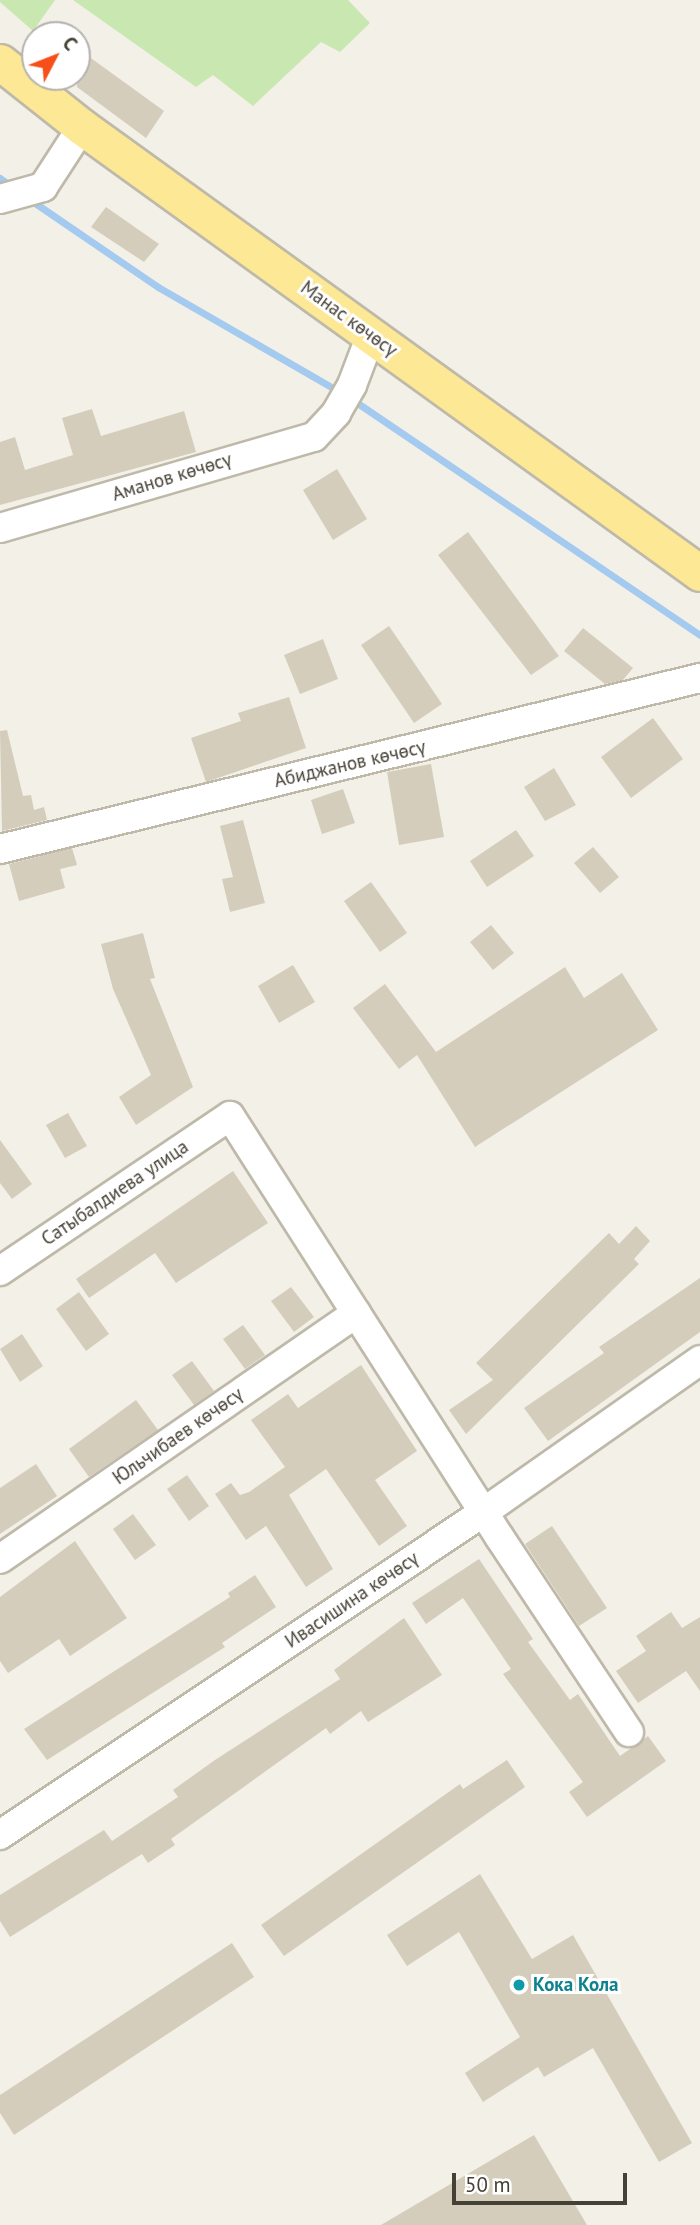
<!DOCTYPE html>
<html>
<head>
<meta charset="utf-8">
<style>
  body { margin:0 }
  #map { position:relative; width:700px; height:2225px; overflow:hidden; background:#f3f0e7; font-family:"PT Sans",sans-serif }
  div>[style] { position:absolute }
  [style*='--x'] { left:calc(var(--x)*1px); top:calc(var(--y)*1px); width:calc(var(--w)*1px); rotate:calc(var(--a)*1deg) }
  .green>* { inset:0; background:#c9e7b0 }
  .stream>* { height:7px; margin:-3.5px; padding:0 3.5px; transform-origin:3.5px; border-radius:3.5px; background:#a4caef }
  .building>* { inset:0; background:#d5cdbc }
  .roads { filter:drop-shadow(2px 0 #beb9a9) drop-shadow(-2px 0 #beb9a9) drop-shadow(0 2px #beb9a9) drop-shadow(0 -2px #beb9a9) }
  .minor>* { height:28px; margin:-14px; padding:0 14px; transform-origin:14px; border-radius:14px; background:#fff }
  .major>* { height:35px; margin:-17.5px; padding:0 17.5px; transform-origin:17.5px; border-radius:17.5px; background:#fde896 }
  .dots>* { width:19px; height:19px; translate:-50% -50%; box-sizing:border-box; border:4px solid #fff; border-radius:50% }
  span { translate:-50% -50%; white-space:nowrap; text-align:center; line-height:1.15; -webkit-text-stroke:6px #fff; paint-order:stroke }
  .street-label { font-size:19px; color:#464136 }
  .culture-label { font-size:19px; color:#0d838f; font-weight:700 }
  .left { translate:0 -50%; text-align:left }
  .north { position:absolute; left:21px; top:21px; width:70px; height:70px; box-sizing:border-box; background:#fff; border:2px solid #b5b3af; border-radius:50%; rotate:48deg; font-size:19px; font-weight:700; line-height:28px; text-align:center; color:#464136 }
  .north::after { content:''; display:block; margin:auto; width:24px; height:32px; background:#f74f1a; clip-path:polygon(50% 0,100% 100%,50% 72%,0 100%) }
  .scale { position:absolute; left:452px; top:2173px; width:175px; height:32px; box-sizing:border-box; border:4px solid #464136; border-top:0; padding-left:9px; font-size:21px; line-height:24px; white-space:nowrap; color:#464136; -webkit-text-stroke:5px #fff; paint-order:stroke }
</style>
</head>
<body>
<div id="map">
  <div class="green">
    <i style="clip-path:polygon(55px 0,33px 31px,0 2px,0 0)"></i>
    <i style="clip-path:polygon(73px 0,348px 0,370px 23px,340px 52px,321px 42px,253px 106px,213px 75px,196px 87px)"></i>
  </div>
  <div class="stream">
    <i style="--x:0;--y:178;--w:17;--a:36"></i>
    <i style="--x:29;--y:199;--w:156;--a:34.3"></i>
    <i style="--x:158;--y:287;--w:210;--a:30"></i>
    <i style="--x:350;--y:398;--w:423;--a:34.1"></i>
  </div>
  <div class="building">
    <i style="clip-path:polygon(77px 48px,164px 111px,146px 138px,77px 87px)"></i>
    <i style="clip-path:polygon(106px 207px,159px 244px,144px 262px,91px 227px)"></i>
    <i style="clip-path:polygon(92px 409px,101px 436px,184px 411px,196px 452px,0 505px,0 442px,15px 437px,25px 470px,73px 455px,62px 418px)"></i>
    <i style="clip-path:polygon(337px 469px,367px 519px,333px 540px,303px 490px)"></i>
    <i style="clip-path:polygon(468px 532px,559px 656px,531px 675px,438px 555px)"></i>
    <i style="clip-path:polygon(389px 626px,442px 704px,414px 723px,361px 645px)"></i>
    <i style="clip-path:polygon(583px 628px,633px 668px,623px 680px,605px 684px,564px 651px)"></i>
    <i style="clip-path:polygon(323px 639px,338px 679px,300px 694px,284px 655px)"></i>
    <i style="clip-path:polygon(289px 697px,306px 748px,206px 782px,191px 738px,241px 721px,238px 713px)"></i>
    <i style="clip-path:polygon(653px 718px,683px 759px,631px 798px,601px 757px)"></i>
    <i style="clip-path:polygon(7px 730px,23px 796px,31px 795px,34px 810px,44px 807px,47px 820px,2px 831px,0 731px)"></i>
    <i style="clip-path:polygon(431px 764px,444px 837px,399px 845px,387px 772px)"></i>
    <i style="clip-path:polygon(554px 768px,576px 805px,545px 821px,524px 787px)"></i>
    <i style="clip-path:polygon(343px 789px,355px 823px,322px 834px,311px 800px)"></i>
    <i style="clip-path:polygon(243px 820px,265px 903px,230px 912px,222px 879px,233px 877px,220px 826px)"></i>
    <i style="clip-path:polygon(516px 830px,534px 856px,487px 887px,470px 861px)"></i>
    <i style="clip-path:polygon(593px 847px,619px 877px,600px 893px,574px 863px)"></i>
    <i style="clip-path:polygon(72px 848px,77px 865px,60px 869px,65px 888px,19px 901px,9px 864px)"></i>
    <i style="clip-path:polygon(371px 882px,407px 933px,380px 952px,344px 901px)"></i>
    <i style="clip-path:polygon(491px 925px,514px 953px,493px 970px,470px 942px)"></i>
    <i style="clip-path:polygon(143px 933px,155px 978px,150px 979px,193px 1087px,136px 1125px,119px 1097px,151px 1075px,113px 989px,101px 944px)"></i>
    <i style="clip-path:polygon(293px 965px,315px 1002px,279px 1023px,258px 986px)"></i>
    <i style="clip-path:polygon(565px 967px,584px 998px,622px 973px,658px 1030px,475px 1147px,417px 1055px,399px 1069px,353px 1008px,385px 984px,436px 1052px)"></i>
    <i style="clip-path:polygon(68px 1113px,87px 1146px,65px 1158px,46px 1125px)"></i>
    <i style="clip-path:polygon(0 1140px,32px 1184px,12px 1199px,0 1183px)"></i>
    <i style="clip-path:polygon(233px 1171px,268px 1223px,176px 1283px,155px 1253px,89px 1298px,76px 1279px)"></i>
    <i style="clip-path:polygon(636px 1226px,650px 1241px,634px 1259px,639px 1264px,466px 1434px,449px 1410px,493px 1380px,476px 1363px,609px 1233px,619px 1244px)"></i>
    <i style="clip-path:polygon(700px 1278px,700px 1332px,548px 1441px,524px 1408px,604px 1353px,599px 1347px)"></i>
    <i style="clip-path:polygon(291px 1287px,314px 1317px,294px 1332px,271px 1301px)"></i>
    <i style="clip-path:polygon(79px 1292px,109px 1334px,86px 1351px,56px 1309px)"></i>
    <i style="clip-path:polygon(243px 1325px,265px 1355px,245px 1369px,223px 1339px)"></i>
    <i style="clip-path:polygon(22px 1334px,43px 1366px,20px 1382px,0 1349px)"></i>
    <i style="clip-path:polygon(192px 1361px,214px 1391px,194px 1405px,172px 1375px)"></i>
    <i style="clip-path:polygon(361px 1365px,417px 1451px,375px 1480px,407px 1526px,379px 1546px,326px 1469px,289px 1495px,333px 1569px,306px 1587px,266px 1526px,246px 1540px,215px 1494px,231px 1483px,240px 1495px,249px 1492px,285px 1467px,251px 1420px,288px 1394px,298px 1408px)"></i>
    <i style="clip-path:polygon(136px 1400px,158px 1430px,89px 1477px,69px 1449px)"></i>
    <i style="clip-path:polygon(36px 1464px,57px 1496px,0 1534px,0 1488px)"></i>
    <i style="clip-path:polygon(187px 1475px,209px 1506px,189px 1521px,167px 1489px)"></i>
    <i style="clip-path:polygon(133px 1514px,156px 1545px,135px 1560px,113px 1529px)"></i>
    <i style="clip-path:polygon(552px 1526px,607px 1608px,579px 1626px,525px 1544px)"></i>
    <i style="clip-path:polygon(75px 1541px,127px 1618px,70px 1656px,59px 1639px,8px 1673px,0 1661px,0 1597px)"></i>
    <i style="clip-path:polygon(479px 1559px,533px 1639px,528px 1642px,570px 1700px,578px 1694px,620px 1756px,648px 1736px,666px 1761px,587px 1817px,569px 1792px,583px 1782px,503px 1674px,511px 1669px,463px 1598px,426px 1624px,412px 1603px)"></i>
    <i style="clip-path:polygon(255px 1575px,276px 1607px,222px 1643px,225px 1647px,47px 1760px,24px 1729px,230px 1597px,228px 1593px)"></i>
    <i style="clip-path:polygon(671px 1612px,682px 1628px,700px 1617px,700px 1691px,686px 1671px,638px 1703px,616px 1671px,646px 1651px,636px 1636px)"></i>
    <i style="clip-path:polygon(404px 1618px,442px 1675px,368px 1722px,361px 1711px,330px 1734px,326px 1728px,171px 1839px,175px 1845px,148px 1863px,142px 1854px,10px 1937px,0 1921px,0 1895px,104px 1830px,112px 1841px,178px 1797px,173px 1790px,215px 1760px,340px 1679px,334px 1670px)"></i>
    <i style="clip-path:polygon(507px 1760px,525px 1787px,284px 1956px,261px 1925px,460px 1784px,463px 1789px)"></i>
    <i style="clip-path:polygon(480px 1874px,532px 1959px,573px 1935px,692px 2143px,659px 2162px,593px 2048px,544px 2077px,538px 2067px,483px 2102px,465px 2073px,520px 2037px,459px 1932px,407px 1966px,387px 1935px)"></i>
    <i style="clip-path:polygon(232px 1943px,254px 1977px,14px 2135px,0 2113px,0 2095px)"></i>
    <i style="clip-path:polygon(534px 2135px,587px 2225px,381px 2225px)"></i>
  </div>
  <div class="roads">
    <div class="minor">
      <i style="--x:0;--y:199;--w:45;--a:-15.6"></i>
      <i style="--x:43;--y:187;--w:72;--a:-57"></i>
      <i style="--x:0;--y:528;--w:327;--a:-16.2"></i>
      <i style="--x:314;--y:437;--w:33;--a:-47"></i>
      <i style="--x:336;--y:413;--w:32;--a:-60"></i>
      <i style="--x:352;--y:385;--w:53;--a:-69.2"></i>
      <i style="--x:0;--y:849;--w:721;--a:-13.73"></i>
      <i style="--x:0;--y:1271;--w:277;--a:-34"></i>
      <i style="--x:230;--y:1116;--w:501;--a:57.39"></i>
      <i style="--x:500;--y:1538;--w:233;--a:56.4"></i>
      <i style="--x:0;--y:1559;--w:433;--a:-34.6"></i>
      <i style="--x:0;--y:1835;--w:582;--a:-33.72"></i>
      <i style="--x:484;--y:1512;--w:264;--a:-35.1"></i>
    </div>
    <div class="major">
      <i style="--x:0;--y:62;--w:105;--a:38.4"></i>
      <i style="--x:82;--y:127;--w:762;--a:35.82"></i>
    </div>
  </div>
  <div class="dots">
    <i style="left:519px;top:1985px;background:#0f9aa8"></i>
  </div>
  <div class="street-label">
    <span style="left:349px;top:319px;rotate:36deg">Манас көчөсү</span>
    <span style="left:172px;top:477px;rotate:-17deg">Аманов көчөсү</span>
    <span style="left:350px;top:764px;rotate:-13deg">Абиджанов көчөсү</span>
    <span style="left:115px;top:1193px;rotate:-34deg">Сатыбалдиева улица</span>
    <span style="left:178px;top:1436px;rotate:-35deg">Юльчибаев көчөсү</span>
    <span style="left:352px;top:1600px;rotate:-34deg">Ивасишина көчөсү</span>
  </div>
  <div class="culture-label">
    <span class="left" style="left:533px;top:1985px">Кока Кола</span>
  </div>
  <div class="north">С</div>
  <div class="scale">50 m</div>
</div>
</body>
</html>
